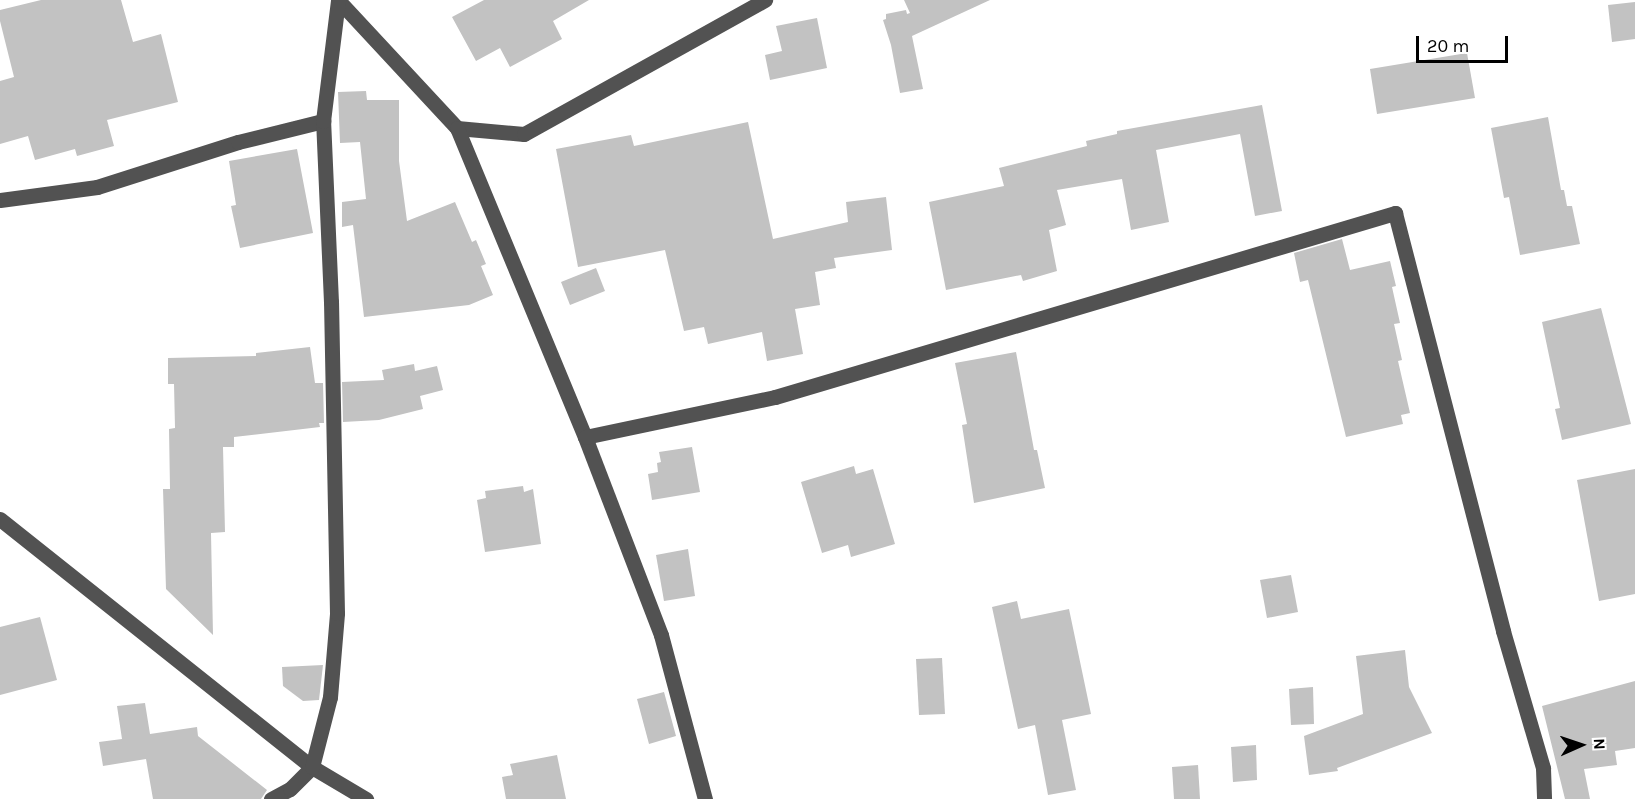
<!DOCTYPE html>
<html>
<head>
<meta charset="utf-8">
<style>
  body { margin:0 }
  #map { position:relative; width:1635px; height:799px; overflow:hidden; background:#fff; font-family:Karla,sans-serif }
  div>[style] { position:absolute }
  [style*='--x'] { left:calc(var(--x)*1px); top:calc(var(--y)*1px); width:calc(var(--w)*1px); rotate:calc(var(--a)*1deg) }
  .building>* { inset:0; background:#c2c2c2 }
  .minor>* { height:15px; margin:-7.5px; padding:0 7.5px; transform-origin:7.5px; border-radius:7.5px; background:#525252 }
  span { translate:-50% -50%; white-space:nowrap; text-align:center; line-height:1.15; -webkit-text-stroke:4.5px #fff; paint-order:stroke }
  .north { position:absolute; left:1551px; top:715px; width:60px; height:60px; -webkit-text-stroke:4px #fff; paint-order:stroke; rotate:87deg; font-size:16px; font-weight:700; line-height:24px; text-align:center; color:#000 }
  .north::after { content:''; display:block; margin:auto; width:21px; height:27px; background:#000; clip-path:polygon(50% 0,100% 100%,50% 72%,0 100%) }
  .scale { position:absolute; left:1416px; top:36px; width:92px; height:27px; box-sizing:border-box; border:3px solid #000; border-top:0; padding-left:8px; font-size:18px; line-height:21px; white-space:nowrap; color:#000; -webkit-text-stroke:4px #fff; paint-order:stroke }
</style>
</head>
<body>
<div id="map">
  <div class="building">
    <i style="clip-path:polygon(41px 0,121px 0,133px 42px,161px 34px,178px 102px,107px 120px,114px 146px,77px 156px,75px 149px,35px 160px,28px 136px,0 144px,0 81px,14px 77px,0 21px,0 10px)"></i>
    <i style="clip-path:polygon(484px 0,589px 0,553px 21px,562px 39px,510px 67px,500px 48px,476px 61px,452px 17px)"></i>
    <i style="clip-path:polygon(904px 0,990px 0,912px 36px,923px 89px,900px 93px,891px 45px,883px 20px,886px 19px,886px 14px,906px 10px,907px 14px,910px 13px)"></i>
    <i style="clip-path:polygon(1635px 2px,1635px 39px,1612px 42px,1608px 5px)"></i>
    <i style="clip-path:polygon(817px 18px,827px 68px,770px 80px,765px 55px,782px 51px,776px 26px)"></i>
    <i style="clip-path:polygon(1467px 53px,1475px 98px,1377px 114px,1370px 69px)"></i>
    <i style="clip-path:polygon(366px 91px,367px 100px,399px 100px,399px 161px,407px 221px,455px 202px,472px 242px,476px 240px,486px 264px,481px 266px,493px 295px,469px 305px,364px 317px,353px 225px,342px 227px,342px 202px,366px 199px,360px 142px,340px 143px,338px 92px)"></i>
    <i style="clip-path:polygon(1262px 105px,1282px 211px,1255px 216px,1240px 134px,1156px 150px,1169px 222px,1131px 230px,1122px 179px,1057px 190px,1066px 225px,1049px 230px,1057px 271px,1023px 281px,1021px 275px,946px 290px,929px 202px,1004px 186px,999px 168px,1087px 146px,1086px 141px,1117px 134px,1117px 131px)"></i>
    <i style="clip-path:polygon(1548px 117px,1561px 190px,1564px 190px,1567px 206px,1572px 206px,1580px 244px,1520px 255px,1509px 197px,1504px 198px,1491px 128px)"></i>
    <i style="clip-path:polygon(748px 122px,773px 239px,848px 222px,846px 202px,886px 197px,892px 250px,834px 258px,836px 268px,815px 272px,820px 305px,795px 309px,803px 354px,767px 361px,762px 332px,708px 344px,704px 327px,684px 331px,665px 250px,578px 267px,556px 149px,631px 135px,634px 146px)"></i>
    <i style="clip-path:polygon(297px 149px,313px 233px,240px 248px,231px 206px,236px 205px,229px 161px)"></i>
    <i style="clip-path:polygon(1342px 239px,1350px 270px,1390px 261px,1396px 286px,1392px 287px,1400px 323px,1394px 324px,1402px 360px,1398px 361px,1410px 413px,1401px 415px,1403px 424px,1346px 437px,1308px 280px,1300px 282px,1294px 253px)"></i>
    <i style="clip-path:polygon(596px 268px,605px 291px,570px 305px,561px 282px)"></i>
    <i style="clip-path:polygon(1601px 308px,1631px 424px,1562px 440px,1555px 409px,1560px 408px,1542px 322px)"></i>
    <i style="clip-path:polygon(310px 347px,315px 383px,323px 383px,324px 423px,319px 423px,320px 427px,234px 437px,234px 447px,223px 447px,225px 532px,211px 533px,213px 635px,166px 589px,163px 489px,170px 489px,169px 429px,175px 428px,174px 384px,168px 384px,168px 358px,256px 356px,256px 353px)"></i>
    <i style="clip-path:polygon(1016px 352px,1034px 450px,1037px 450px,1045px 488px,974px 503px,962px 425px,967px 424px,955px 363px)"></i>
    <i style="clip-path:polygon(414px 364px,415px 371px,437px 366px,443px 390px,420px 396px,423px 409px,379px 420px,343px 422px,342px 382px,384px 380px,382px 370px)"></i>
    <i style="clip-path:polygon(692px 447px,700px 492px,652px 500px,648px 474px,658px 472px,657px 463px,661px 462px,659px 452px)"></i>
    <i style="clip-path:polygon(854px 466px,856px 474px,873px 469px,895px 544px,851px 557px,848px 545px,822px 553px,801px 482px)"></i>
    <i style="clip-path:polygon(1635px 469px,1635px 594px,1599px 601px,1577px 480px)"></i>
    <i style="clip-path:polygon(523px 486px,524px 492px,533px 489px,541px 544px,485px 552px,477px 500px,486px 498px,485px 491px)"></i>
    <i style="clip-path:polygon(688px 549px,695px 596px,664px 601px,656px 555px)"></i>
    <i style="clip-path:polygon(1291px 575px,1298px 612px,1267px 618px,1260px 580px)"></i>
    <i style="clip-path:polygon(1017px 601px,1021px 619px,1069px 609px,1091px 714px,1062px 720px,1076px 790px,1048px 795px,1035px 725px,1018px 729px,992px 607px)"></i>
    <i style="clip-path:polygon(40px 617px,57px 680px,0 695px,0 627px)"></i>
    <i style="clip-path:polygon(1405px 650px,1409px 687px,1432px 733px,1337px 768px,1338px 771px,1309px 775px,1304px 736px,1363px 714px,1356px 656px)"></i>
    <i style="clip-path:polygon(942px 658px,945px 714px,919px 715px,916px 659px)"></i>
    <i style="clip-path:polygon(323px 665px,319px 700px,303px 701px,283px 686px,282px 667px)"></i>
    <i style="clip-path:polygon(1635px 681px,1635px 748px,1615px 751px,1617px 765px,1584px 769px,1590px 799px,1565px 799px,1542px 706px)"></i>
    <i style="clip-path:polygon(1313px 687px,1314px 724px,1291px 725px,1289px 689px)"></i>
    <i style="clip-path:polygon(664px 692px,676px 736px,649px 744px,637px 699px)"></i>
    <i style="clip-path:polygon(145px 703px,150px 734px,197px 727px,198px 736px,267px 790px,261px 799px,153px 799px,146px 759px,103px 766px,99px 742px,122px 739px,117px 706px)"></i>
    <i style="clip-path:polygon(1256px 745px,1257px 780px,1233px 782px,1231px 747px)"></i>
    <i style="clip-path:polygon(557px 755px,566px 799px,506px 799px,502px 777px,513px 775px,510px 764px)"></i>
    <i style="clip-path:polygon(1198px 765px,1200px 799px,1174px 799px,1172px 767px)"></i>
  </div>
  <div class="minor">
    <i style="--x:338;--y:0;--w:175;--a:47.1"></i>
    <i style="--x:457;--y:128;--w:67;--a:5.1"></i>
    <i style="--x:524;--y:134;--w:276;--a:-29.1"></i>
    <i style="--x:457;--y:128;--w:334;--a:67.5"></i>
    <i style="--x:585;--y:437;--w:212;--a:69"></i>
    <i style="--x:661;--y:635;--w:170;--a:75"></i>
    <i style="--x:0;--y:200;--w:98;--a:-7.6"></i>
    <i style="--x:97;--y:187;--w:148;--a:-17.7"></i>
    <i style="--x:238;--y:142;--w:88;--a:-13.9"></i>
    <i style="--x:585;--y:437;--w:194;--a:-11.9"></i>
    <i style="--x:775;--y:397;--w:647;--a:-16.53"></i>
    <i style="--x:1395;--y:213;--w:432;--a:75.5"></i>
    <i style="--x:1503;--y:631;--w:143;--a:73.7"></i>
    <i style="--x:1543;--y:768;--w:31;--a:88"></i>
    <i style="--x:0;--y:519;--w:399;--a:38.5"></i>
    <i style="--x:312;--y:767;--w:63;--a:30.7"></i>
    <i style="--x:271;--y:799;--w:21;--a:-28"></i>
    <i style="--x:290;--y:789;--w:31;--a:-45"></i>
    <i style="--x:312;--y:767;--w:72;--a:-75.6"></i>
    <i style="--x:330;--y:697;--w:84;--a:-85.2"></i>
    <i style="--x:337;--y:613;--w:311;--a:-91.1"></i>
    <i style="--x:331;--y:302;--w:181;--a:-92.5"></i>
    <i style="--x:323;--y:121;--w:122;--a:-82.9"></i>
  </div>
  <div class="north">N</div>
  <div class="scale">20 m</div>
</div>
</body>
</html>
